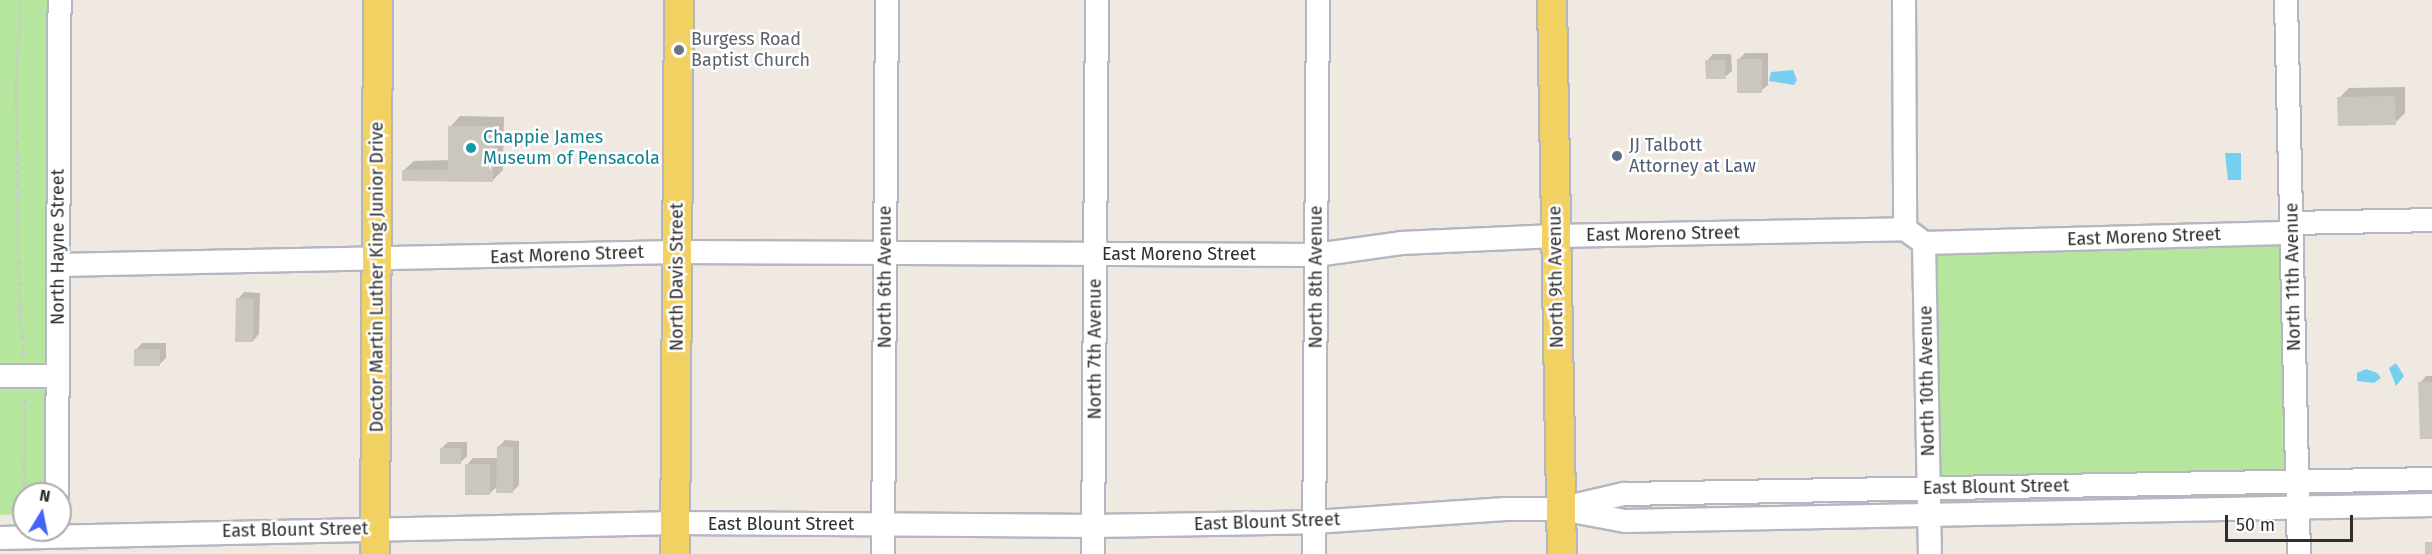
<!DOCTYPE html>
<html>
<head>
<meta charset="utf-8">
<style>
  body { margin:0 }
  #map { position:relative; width:2432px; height:554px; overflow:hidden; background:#efe9e1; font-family:"Fira Sans",sans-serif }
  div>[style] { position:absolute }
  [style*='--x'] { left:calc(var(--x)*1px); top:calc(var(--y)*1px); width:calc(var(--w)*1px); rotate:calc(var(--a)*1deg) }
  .green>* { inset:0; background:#b6e59e }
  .water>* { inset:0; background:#75cff0 }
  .shadow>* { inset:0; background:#0003 }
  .building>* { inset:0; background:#cbc7bf }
  .path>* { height:3px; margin-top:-1.5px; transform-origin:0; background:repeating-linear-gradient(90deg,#c9c9c9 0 4.5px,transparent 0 7.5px) }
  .roads { filter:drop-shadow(2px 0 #b4b7c1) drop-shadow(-2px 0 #b4b7c1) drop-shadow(0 2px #b4b7c1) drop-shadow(0 -2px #b4b7c1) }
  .minor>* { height:22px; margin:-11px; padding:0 11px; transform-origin:11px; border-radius:11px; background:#fff }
  .major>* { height:28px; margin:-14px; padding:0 14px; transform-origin:14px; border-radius:14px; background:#f2d163 }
  .dots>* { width:16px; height:16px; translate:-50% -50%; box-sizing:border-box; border:3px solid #fff; border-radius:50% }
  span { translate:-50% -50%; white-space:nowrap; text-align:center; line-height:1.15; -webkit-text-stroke:5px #fff; paint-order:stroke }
  .worship-label { font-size:18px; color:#5b616d }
  .left { translate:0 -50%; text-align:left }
  .culture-label { font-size:18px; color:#0d838f }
  .service-label { font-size:18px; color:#4e5e75 }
  .street-label { font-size:18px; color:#2e2e2e }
  .north { position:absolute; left:12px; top:482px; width:60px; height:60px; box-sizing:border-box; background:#fff; border:2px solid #ababab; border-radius:50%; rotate:10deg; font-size:16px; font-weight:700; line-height:24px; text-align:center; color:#2e2e2e }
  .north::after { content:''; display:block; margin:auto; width:21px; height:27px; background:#4264fb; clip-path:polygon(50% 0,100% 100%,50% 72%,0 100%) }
  .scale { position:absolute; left:2225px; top:515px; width:128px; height:27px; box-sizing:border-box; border:3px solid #2e2e2e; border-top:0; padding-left:8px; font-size:18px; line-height:21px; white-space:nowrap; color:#2e2e2e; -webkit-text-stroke:4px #fff; paint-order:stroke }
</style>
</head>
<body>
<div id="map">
  <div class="green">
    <i style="clip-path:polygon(0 0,49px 0,46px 494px,24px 494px,24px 514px,0 515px)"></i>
    <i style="clip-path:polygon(2281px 243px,2287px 474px,1937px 481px,1935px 253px)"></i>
  </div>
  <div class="water">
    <i style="clip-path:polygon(1793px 70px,1797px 80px,1794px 85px,1769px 81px,1771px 72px)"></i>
    <i style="clip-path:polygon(2225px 153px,2241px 153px,2241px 180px,2228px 180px)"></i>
    <i style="clip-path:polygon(2396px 363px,2404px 376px,2396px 386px,2389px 368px)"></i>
    <i style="clip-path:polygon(2366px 369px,2377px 373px,2381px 378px,2374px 383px,2357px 381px,2357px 373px)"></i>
  </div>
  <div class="shadow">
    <i style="clip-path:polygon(1745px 53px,1768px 53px,1768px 85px,1761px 91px,1738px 60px)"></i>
    <i style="clip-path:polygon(1713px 54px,1731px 54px,1732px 71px,1725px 77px,1707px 61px)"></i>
    <i style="clip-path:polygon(2405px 87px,2405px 113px,2395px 123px,2339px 98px,2349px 88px)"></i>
    <i style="clip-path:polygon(460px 116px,504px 117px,503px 170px,493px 180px,403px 171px,414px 161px,450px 160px,450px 127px)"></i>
    <i style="clip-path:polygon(244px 292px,260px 293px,259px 334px,253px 341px,238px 299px)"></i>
    <i style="clip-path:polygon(142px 343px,166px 343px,166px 358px,160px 364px,136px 350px)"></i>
    <i style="clip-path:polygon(2426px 376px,2432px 376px,2432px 437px,2420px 383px)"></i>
    <i style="clip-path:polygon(505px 440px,519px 441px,519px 485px,512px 492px,498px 486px,489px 494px,467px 465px,473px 458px,498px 458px,498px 447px)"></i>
    <i style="clip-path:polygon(448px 442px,467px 442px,467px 456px,460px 463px,441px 449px)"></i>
  </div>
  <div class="building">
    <i style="clip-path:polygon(1737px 59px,1762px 59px,1762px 93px,1737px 93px)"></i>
    <i style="clip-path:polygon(1705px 60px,1725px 60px,1726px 79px,1706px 79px)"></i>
    <i style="clip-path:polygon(2395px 96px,2396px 125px,2338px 126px,2337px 97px)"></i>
    <i style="clip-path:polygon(448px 126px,494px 126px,493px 182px,402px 181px,402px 170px,448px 170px)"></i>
    <i style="clip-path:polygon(236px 298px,254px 299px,253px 342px,235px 342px)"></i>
    <i style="clip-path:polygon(134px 349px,160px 349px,160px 366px,134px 366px)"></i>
    <i style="clip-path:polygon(2418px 382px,2432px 382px,2432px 439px,2420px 439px)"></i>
    <i style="clip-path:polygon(497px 446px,513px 447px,513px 493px,496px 493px)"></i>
    <i style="clip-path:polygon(440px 448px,461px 448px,461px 464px,440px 464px)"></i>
    <i style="clip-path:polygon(465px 464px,490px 464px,490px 495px,465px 495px)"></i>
    <i style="clip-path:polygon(2425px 542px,2432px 542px,2432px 554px,2425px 554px)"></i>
  </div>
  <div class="path">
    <i style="--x:21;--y:0;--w:79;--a:93.6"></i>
    <i style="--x:16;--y:79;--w:227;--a:89.2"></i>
    <i style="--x:19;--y:306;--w:51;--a:84.4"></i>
    <i style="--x:24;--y:494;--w:100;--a:-89.4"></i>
    <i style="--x:24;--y:519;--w:12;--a:-90"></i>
  </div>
  <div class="roads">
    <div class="minor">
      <i style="--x:1904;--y:0;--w:229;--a:89.7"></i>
      <i style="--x:2286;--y:0;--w:554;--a:88.66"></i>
      <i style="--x:2292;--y:223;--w:140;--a:-1.2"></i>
      <i style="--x:1924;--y:243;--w:311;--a:88.9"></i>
      <i style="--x:58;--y:265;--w:619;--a:-1.2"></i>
      <i style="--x:677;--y:252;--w:639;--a:0.27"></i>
      <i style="--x:1316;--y:255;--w:86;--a:-8"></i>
      <i style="--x:1401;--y:243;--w:154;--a:-2.6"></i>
      <i style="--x:1555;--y:236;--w:350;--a:-1.1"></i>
      <i style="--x:1905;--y:229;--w:24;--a:36"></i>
      <i style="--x:1924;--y:243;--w:368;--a:-1.6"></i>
      <i style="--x:0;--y:376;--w:57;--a:0"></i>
      <i style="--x:57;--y:494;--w:494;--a:-89.7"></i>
      <i style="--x:1568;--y:507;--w:57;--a:-13.1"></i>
      <i style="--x:1624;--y:494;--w:808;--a:-1.06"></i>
      <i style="--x:0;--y:538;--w:675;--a:-1.27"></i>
      <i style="--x:675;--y:523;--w:419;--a:0.4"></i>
      <i style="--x:1094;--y:526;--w:220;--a:-1"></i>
      <i style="--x:1314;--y:522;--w:192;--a:-3.9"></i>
      <i style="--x:1506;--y:509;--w:55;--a:0"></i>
      <i style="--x:1561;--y:509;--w:65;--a:10.6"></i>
      <i style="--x:1625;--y:521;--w:807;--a:-1.14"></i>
      <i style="--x:883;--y:554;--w:554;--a:-89.59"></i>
      <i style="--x:1093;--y:554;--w:554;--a:-89.59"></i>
      <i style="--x:1314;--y:554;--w:554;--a:-89.59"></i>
    </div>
    <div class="major">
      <i style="--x:1552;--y:0;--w:554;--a:88.97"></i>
      <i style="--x:375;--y:554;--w:554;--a:-89.69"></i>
      <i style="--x:675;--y:554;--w:554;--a:-89.59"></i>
    </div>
  </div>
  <div class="dots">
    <i style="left:679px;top:50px;background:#6b7280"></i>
    <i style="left:471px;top:148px;background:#0f9aa8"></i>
    <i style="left:1617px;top:156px;background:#5c6f8a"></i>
  </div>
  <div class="worship-label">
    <span class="left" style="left:691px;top:50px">Burgess Road<br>Baptist Church</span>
  </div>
  <div class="culture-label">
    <span class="left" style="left:483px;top:148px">Chappie James<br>Museum of Pensacola</span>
  </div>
  <div class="service-label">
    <span class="left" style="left:1629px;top:156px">JJ Talbott<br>Attorney at Law</span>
  </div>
  <div class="street-label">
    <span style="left:1663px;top:234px;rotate:-1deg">East Moreno Street</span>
    <span style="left:2144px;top:237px;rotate:-2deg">East Moreno Street</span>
    <span style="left:58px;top:247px;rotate:-90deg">North Hayne Street</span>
    <span style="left:1179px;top:254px">East Moreno Street</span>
    <span style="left:567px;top:255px;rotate:-2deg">East Moreno Street</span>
    <span style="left:377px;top:277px;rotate:-90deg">Doctor Martin Luther King Junior Drive</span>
    <span style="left:677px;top:277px;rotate:-90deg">North Davis Street</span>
    <span style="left:885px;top:277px;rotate:-90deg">North 6th Avenue</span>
    <span style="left:1316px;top:277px;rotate:-90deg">North 8th Avenue</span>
    <span style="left:1556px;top:277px;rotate:-91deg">North 9th Avenue</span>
    <span style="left:2293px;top:277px;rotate:-91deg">North 11th Avenue</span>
    <span style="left:1095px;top:349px;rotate:-90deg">North 7th Avenue</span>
    <span style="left:1927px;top:381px;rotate:-91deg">North 10th Avenue</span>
    <span style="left:1996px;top:487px;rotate:-1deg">East Blount Street</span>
    <span style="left:1267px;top:522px;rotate:-2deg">East Blount Street</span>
    <span style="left:781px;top:524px">East Blount Street</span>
    <span style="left:295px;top:530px;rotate:-1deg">East Blount Street</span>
  </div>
  <div class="north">N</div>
  <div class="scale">50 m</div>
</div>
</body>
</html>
